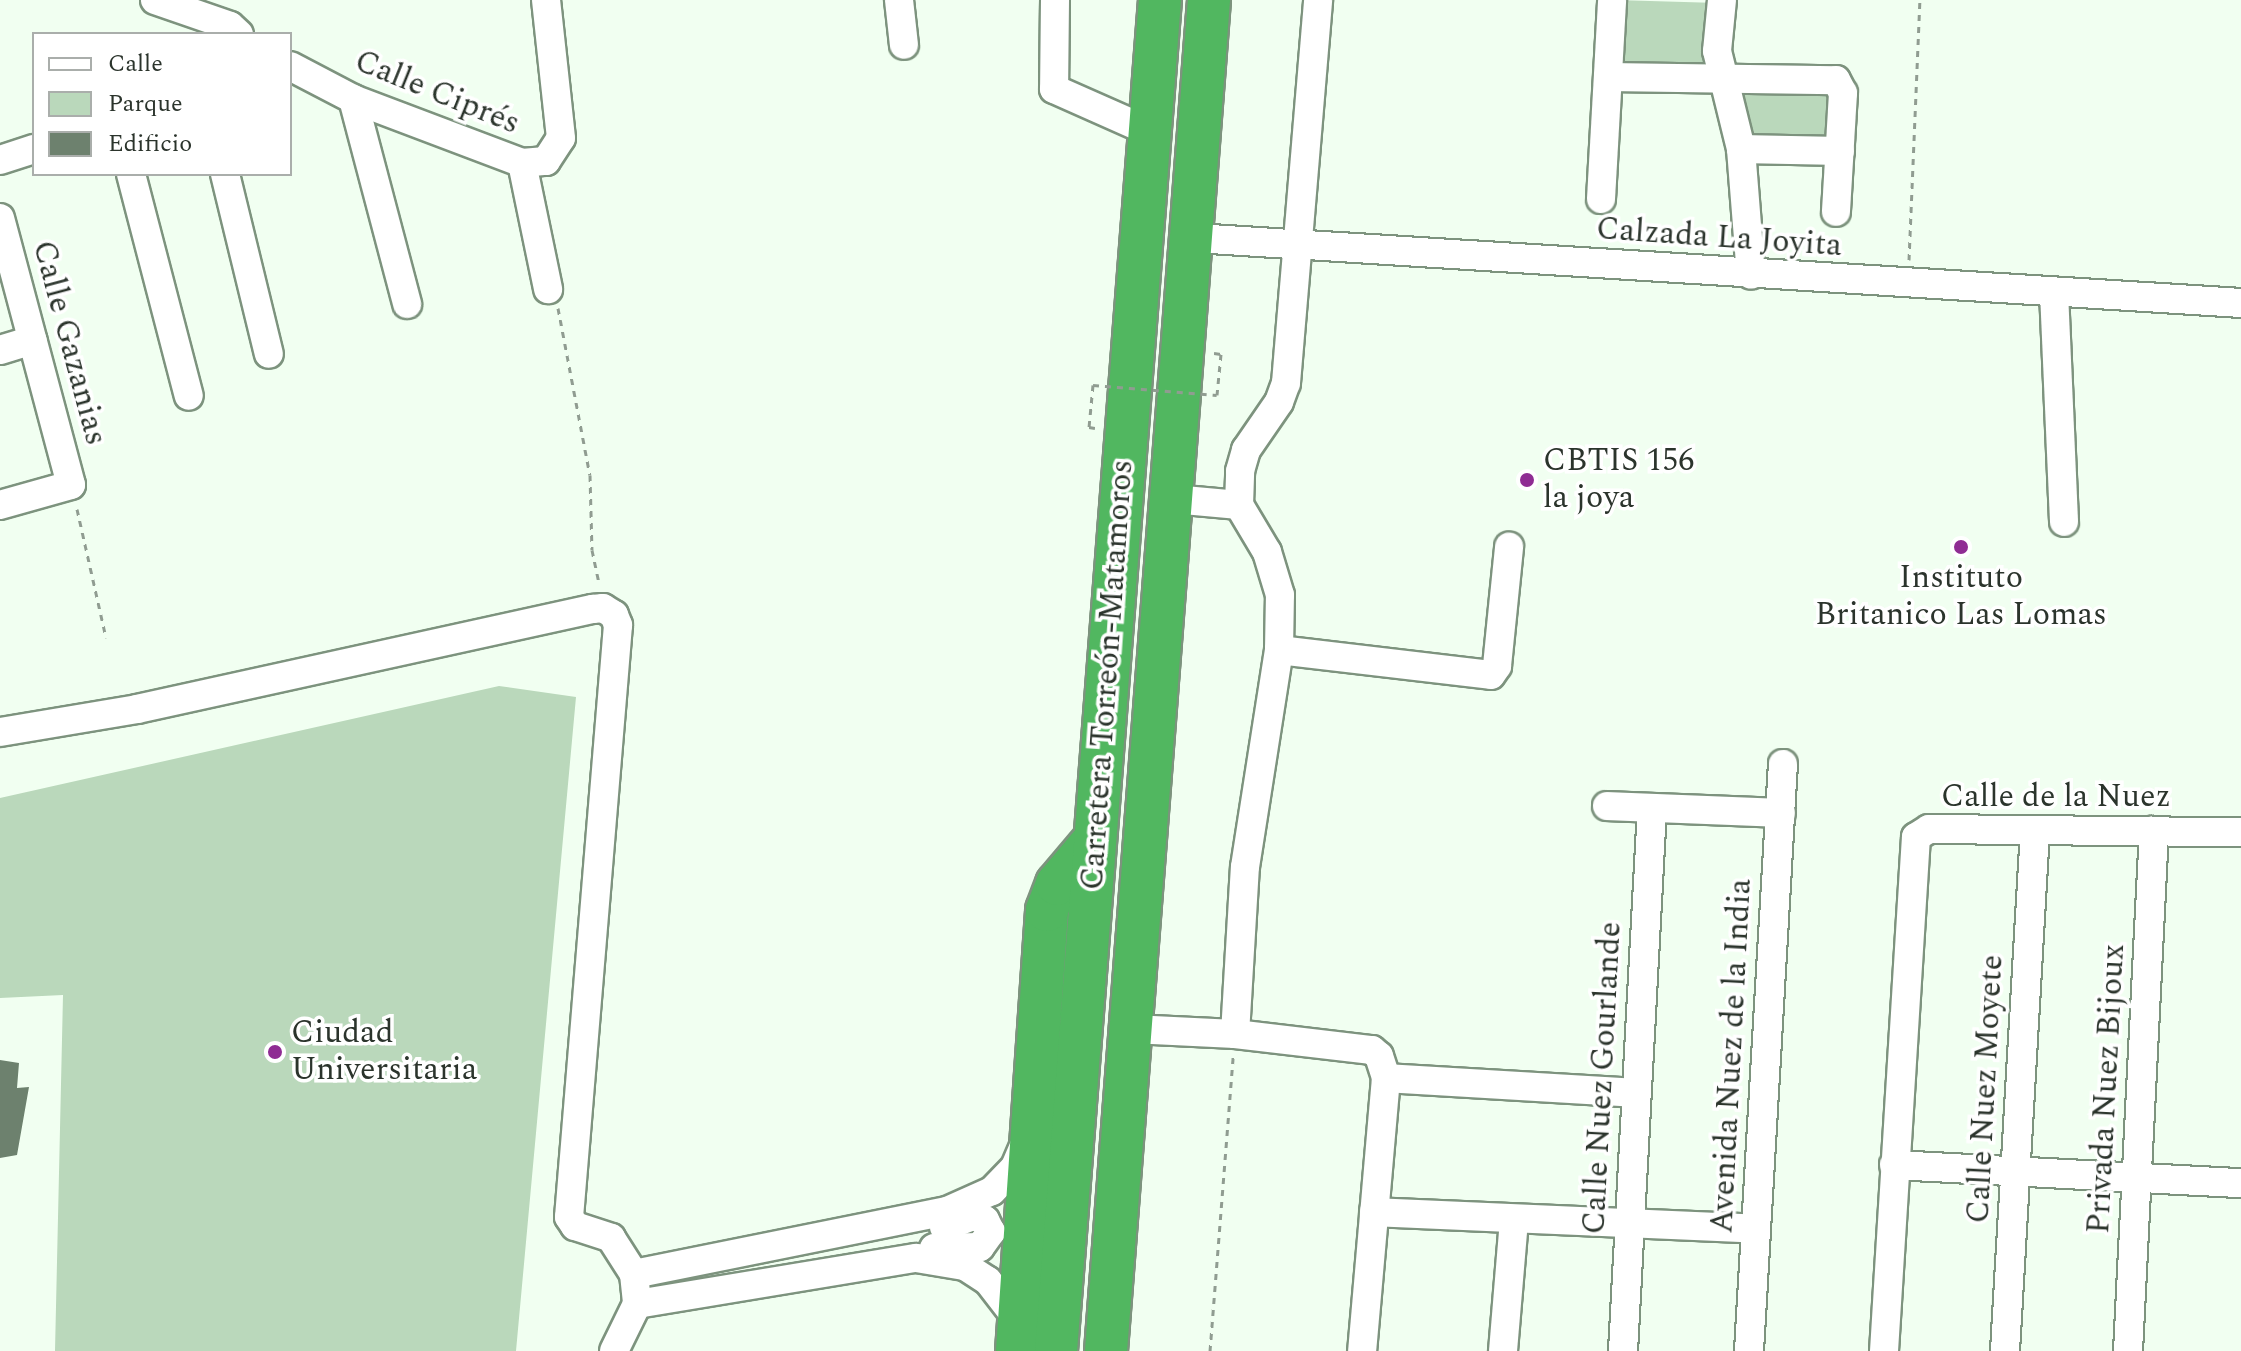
<!DOCTYPE html>
<html>
<head>
<meta charset="utf-8">
<style>
  body { margin:0 }
  #map { position:relative; width:2241px; height:1351px; overflow:hidden; background:#f1fff1; font-family:Spectral,serif }
  div>[style] { position:absolute }
  [style*='--x'] { left:calc(var(--x)*1px); top:calc(var(--y)*1px); width:calc(var(--w)*1px); rotate:calc(var(--a)*1deg) }
  .green>* { inset:0; background:#bad8bb }
  .building>* { inset:0; background:#6d816e }
  .path>* { height:3px; margin-top:-1.5px; transform-origin:0; background:repeating-linear-gradient(90deg,#909c91 0 6px,transparent 0 12px) }
  .roads { filter:drop-shadow(2px 0 #7d937e) drop-shadow(-2px 0 #7d937e) drop-shadow(0 2px #7d937e) drop-shadow(0 -2px #7d937e) }
  .minor>* { height:28px; margin:-14px; padding:0 14px; transform-origin:14px; border-radius:14px; background:#fff }
  .highway>* { height:42px; margin:-21px; padding:0 21px; transform-origin:21px; border-radius:21px; background:#51b760 }
  .path-bridge>* { height:3px; margin-top:-1.5px; transform-origin:0; background:repeating-linear-gradient(90deg,#909c91 0 6px,transparent 0 12px) }
  .dots>* { width:22px; height:22px; translate:-50% -50%; box-sizing:border-box; border:4px solid #fff; border-radius:50% }
  span { translate:-50% -50%; white-space:nowrap; text-align:center; line-height:1.15; -webkit-text-stroke:7px #fff; paint-order:stroke }
  .street-label { font-size:32px; color:#2b342c }
  .poi-label { font-size:32px; color:#2b342c }
  .left { translate:0 -50%; text-align:left }
  .legend { position:absolute; left:32px; top:32px; width:260px; height:144px; box-sizing:border-box; background:#fff; border:2px solid #aaaeab; margin:0; padding:10px 14px; list-style:none; font-size:24px; color:#2b342c }
  .legend li { display:flex; align-items:center; gap:16px; height:40px }
  .legend b { width:40px; border:2px solid #aaaeab }
</style>
</head>
<body>
<div id="map">
  <div class="green">
    <i style="clip-path:polygon(1616px 0,1718px 3px,1720px 75px,1612px 74px)"></i>
    <i style="clip-path:polygon(1730px 82px,1832px 82px,1838px 147px,1744px 146px)"></i>
    <i style="clip-path:polygon(499px 686px,576px 697px,516px 1351px,55px 1351px,63px 995px,0 998px,0 798px)"></i>
  </div>
  <div class="building">
    <i style="clip-path:polygon(0 1060px,19px 1063px,17px 1088px,29px 1087px,17px 1155px,0 1158px)"></i>
  </div>
  <div class="path">
    <i style="--x:1909;--y:260;--w:260;--a:-87.6"></i>
    <i style="--x:558;--y:308;--w:170;--a:79.2"></i>
    <i style="--x:590;--y:475;--w:75;--a:88.5"></i>
    <i style="--x:592;--y:550;--w:35;--a:78"></i>
    <i style="--x:1214;--y:353;--w:7;--a:8"></i>
    <i style="--x:1221;--y:354;--w:41;--a:95.6"></i>
    <i style="--x:1093;--y:385;--w:42;--a:95.4"></i>
    <i style="--x:1089;--y:427;--w:6;--a:9"></i>
    <i style="--x:77;--y:509;--w:132;--a:77.3"></i>
    <i style="--x:1210;--y:1351;--w:295;--a:-85.5"></i>
  </div>
  <div class="roads">
    <div class="minor">
      <i style="--x:155;--y:0;--w:79;--a:19.1"></i>
      <i style="--x:230;--y:26;--w:12;--a:42"></i>
      <i style="--x:899;--y:0;--w:45;--a:83.7"></i>
      <i style="--x:1055;--y:0;--w:89;--a:90.6"></i>
      <i style="--x:1054;--y:89;--w:104;--a:23.9"></i>
      <i style="--x:1722;--y:0;--w:51;--a:95.6"></i>
      <i style="--x:1717;--y:51;--w:101;--a:76.2"></i>
      <i style="--x:1741;--y:149;--w:126;--a:85.5"></i>
      <i style="--x:290;--y:66;--w:71;--a:27.6"></i>
      <i style="--x:353;--y:99;--w:181;--a:20.7"></i>
      <i style="--x:522;--y:163;--w:24;--a:-5"></i>
      <i style="--x:546;--y:161;--w:27;--a:-57"></i>
      <i style="--x:561;--y:138;--w:139;--a:-96.2"></i>
      <i style="--x:1608;--y:77;--w:228;--a:0.8"></i>
      <i style="--x:1836;--y:80;--w:15;--a:62"></i>
      <i style="--x:1843;--y:93;--w:119;--a:93.4"></i>
      <i style="--x:353;--y:99;--w:212;--a:75.2"></i>
      <i style="--x:1741;--y:149;--w:99;--a:1.2"></i>
      <i style="--x:0;--y:160;--w:36;--a:-18"></i>
      <i style="--x:522;--y:163;--w:129;--a:78.3"></i>
      <i style="--x:131;--y:174;--w:229;--a:75.4"></i>
      <i style="--x:225;--y:174;--w:185;--a:76.3"></i>
      <i style="--x:1601;--y:199;--w:199;--a:-86.8"></i>
      <i style="--x:0;--y:218;--w:276;--a:75.1"></i>
      <i style="--x:71;--y:485;--w:74;--a:164.3"></i>
      <i style="--x:1194;--y:238;--w:1049;--a:3.55"></i>
      <i style="--x:2054;--y:292;--w:230;--a:87.5"></i>
      <i style="--x:0;--y:350;--w:34;--a:-17"></i>
      <i style="--x:1173;--y:499;--w:66;--a:5.2"></i>
      <i style="--x:1279;--y:650;--w:213;--a:6.7"></i>
      <i style="--x:1491;--y:675;--w:11;--a:-56"></i>
      <i style="--x:1497;--y:666;--w:120;--a:-84.2"></i>
      <i style="--x:0;--y:732;--w:139;--a:-9.5"></i>
      <i style="--x:137;--y:709;--w:467;--a:-12.4"></i>
      <i style="--x:593;--y:609;--w:10;--a:-6"></i>
      <i style="--x:603;--y:608;--w:13;--a:32"></i>
      <i style="--x:614;--y:615;--w:11;--a:68"></i>
      <i style="--x:618;--y:625;--w:594;--a:94.73"></i>
      <i style="--x:569;--y:1217;--w:11;--a:56"></i>
      <i style="--x:575;--y:1226;--w:38;--a:18"></i>
      <i style="--x:611;--y:1238;--w:43;--a:57.4"></i>
      <i style="--x:634;--y:1274;--w:30;--a:84"></i>
      <i style="--x:637;--y:1304;--w:52;--a:116.1"></i>
      <i style="--x:1607;--y:806;--w:174;--a:2.3"></i>
      <i style="--x:1132;--y:1029;--w:103;--a:2.8"></i>
      <i style="--x:1235;--y:1034;--w:138;--a:6.7"></i>
      <i style="--x:1372;--y:1050;--w:9;--a:41"></i>
      <i style="--x:1379;--y:1056;--w:23;--a:72"></i>
      <i style="--x:1386;--y:1078;--w:274;--a:95"></i>
      <i style="--x:1235;--y:1034;--w:167;--a:-86.6"></i>
      <i style="--x:1245;--y:867;--w:220;--a:-81.1"></i>
      <i style="--x:1279;--y:650;--w:55;--a:-89"></i>
      <i style="--x:1280;--y:595;--w:45;--a:-106.8"></i>
      <i style="--x:1267;--y:552;--w:55;--a:-120.8"></i>
      <i style="--x:1239;--y:505;--w:34;--a:-88"></i>
      <i style="--x:1240;--y:471;--w:22;--a:-74"></i>
      <i style="--x:1246;--y:450;--w:58;--a:-55.5"></i>
      <i style="--x:1279;--y:402;--w:20;--a:-70"></i>
      <i style="--x:1286;--y:383;--w:384;--a:-85.2"></i>
      <i style="--x:1386;--y:1078;--w:251;--a:3.4"></i>
      <i style="--x:1894;--y:1165;--w:347;--a:3"></i>
      <i style="--x:1374;--y:1212;--w:382;--a:2.5"></i>
      <i style="--x:934;--y:1248;--w:46;--a:-1.2"></i>
      <i style="--x:980;--y:1247;--w:19;--a:-54"></i>
      <i style="--x:991;--y:1232;--w:13;--a:-117"></i>
      <i style="--x:985;--y:1220;--w:13;--a:-162"></i>
      <i style="--x:973;--y:1216;--w:31;--a:159"></i>
      <i style="--x:634;--y:1274;--w:319;--a:-11.4"></i>
      <i style="--x:947;--y:1211;--w:49;--a:-24"></i>
      <i style="--x:992;--y:1191;--w:33;--a:-46"></i>
      <i style="--x:1015;--y:1167;--w:25;--a:-67"></i>
      <i style="--x:637;--y:1304;--w:283;--a:-9.4"></i>
      <i style="--x:916;--y:1258;--w:50;--a:9.3"></i>
      <i style="--x:965;--y:1266;--w:27;--a:33"></i>
      <i style="--x:988;--y:1281;--w:51;--a:52.2"></i>
      <i style="--x:1503;--y:1351;--w:132;--a:-85.2"></i>
      <i style="--x:1623;--y:1351;--w:544;--a:-86.94"></i>
      <i style="--x:1749;--y:1351;--w:588;--a:-86.69"></i>
      <i style="--x:1884;--y:1351;--w:515;--a:-86.44"></i>
      <i style="--x:1916;--y:837;--w:15;--a:-32"></i>
      <i style="--x:1929;--y:829;--w:312;--a:0.6"></i>
      <i style="--x:2005;--y:1351;--w:522;--a:-86.7"></i>
      <i style="--x:2128;--y:1351;--w:521;--a:-87.14"></i>
    </div>
    <div class="highway">
      <i style="--x:1017;--y:1351;--w:442;--a:-86.1"></i>
      <i style="--x:1047;--y:910;--w:28;--a:-69"></i>
      <i style="--x:1057;--y:884;--w:59;--a:-49.8"></i>
      <i style="--x:1056;--y:1351;--w:1355;--a:-85.6"></i>
      <i style="--x:1106;--y:1351;--w:1355;--a:-85.64"></i>
    </div>
  </div>
  <div class="path-bridge">
    <i style="--x:1093;--y:385;--w:124;--a:4.6"></i>
  </div>
  <div class="dots">
    <i style="left:1527px;top:480px;background:#8f2c93"></i>
    <i style="left:1961px;top:547px;background:#8f2c93"></i>
    <i style="left:275px;top:1052px;background:#8f2c93"></i>
  </div>
  <div class="street-label">
    <span style="left:437px;top:93px;rotate:22deg">Calle Ciprés</span>
    <span style="left:1719px;top:238px;rotate:4deg">Calzada La Joyita</span>
    <span style="left:69px;top:343px;rotate:75deg">Calle Gazanias</span>
    <span style="left:1108px;top:675px;rotate:-86deg">Carretera Torreón-Matamoros</span>
    <span style="left:2056px;top:797px">Calle de la Nuez</span>
    <span style="left:1732px;top:1056px;rotate:-87deg">Avenida Nuez de la India</span>
    <span style="left:1603px;top:1078px;rotate:-87deg">Calle Nuez Gourlande</span>
    <span style="left:1986px;top:1089px;rotate:-87deg">Calle Nuez Moyete</span>
    <span style="left:2107px;top:1089px;rotate:-87deg">Privada Nuez Bijoux</span>
  </div>
  <div class="poi-label">
    <span class="left" style="left:1543px;top:480px">CBTIS 156<br>la joya</span>
    <span style="left:1961px;top:597px">Instituto<br>Britanico Las Lomas</span>
    <span class="left" style="left:291px;top:1052px">Ciudad<br>Universitaria</span>
  </div>
  <ul class="legend">
  <li><b style="height:10px;background:#fff"></b>Calle</li>
  <li><b style="height:22px;background:#bad8bb"></b>Parque</li>
  <li><b style="height:22px;background:#6d816e"></b>Edificio</li>
  </ul>
</div>
</body>
</html>
